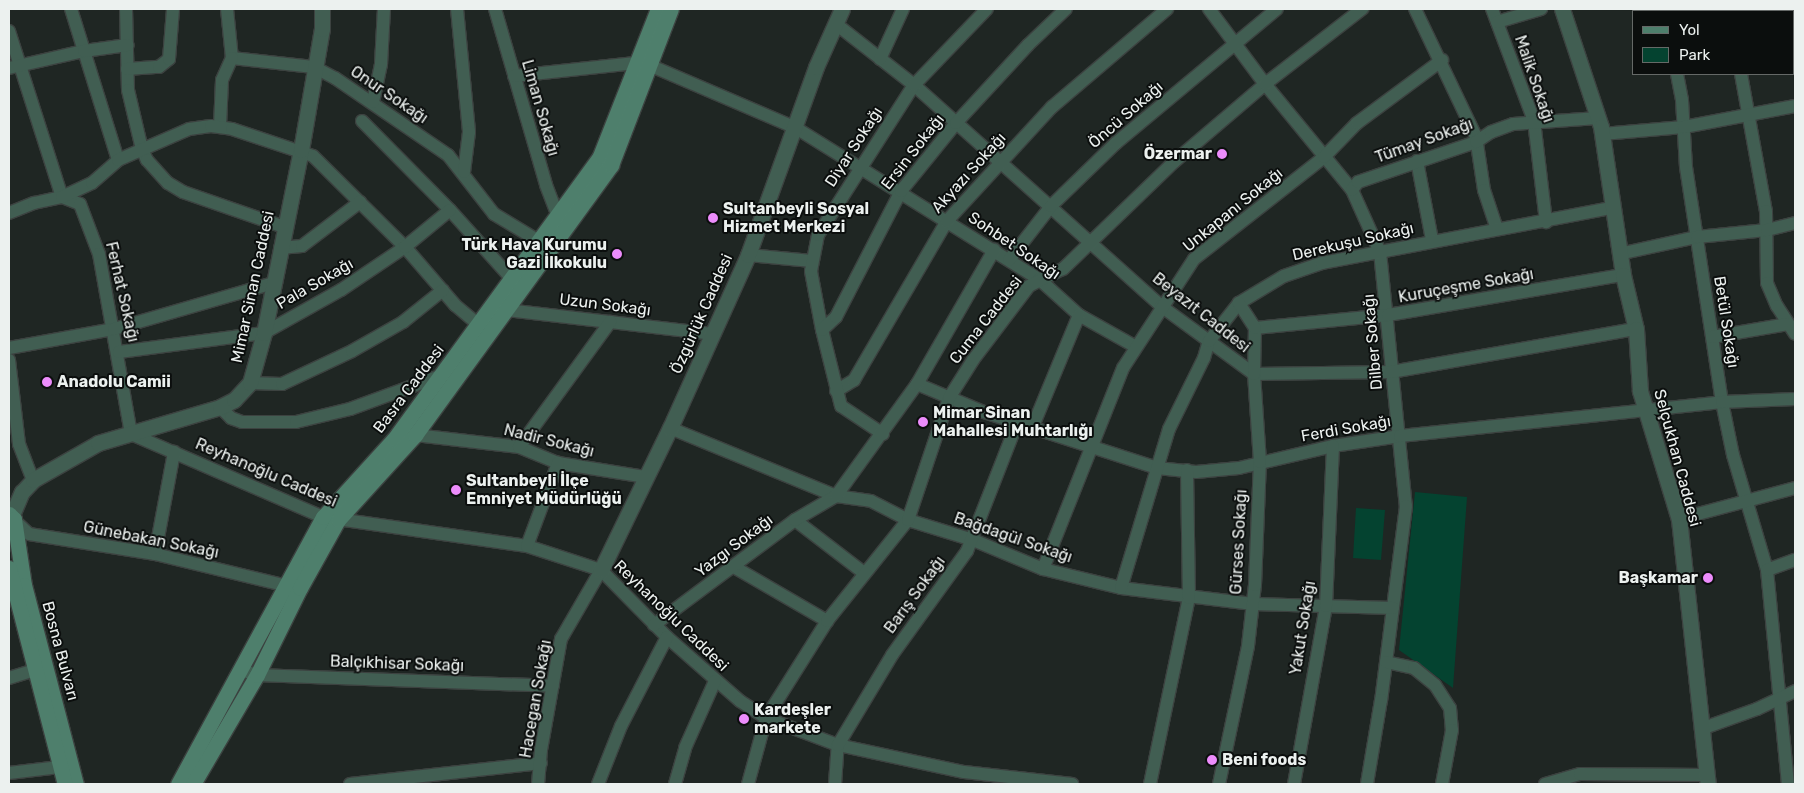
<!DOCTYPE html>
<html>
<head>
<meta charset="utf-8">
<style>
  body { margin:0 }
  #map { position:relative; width:1804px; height:793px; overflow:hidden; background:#1f2623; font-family:Rubik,sans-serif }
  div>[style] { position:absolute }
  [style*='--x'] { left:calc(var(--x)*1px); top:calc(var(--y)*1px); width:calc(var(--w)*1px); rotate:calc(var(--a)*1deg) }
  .green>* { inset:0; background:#044330 }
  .roads { filter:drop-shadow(1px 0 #3c4240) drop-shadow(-1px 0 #3c4240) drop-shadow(0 1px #3c4240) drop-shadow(0 -1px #3c4240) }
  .minor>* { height:12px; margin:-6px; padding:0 6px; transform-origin:6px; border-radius:6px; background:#415e52 }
  .tertiary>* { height:15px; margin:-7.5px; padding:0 7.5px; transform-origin:7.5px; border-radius:7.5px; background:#415e52 }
  .secondary>* { height:15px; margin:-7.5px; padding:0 7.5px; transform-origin:7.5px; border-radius:7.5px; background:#4e7f6c }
  .dots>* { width:14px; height:14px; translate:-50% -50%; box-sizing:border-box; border:2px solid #0b0e0d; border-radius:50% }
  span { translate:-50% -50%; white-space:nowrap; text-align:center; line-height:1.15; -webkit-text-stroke:4px #0b0e0d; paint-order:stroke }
  .street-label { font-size:16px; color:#ecf1ef }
  .poi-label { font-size:16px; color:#ecf1ef; font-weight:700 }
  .right { translate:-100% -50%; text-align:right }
  .left { translate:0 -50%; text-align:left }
  .frame { position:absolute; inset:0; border:10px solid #ecf1ef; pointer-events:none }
  .legend { position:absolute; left:1632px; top:10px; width:162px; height:65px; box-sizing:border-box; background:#0b0e0d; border:1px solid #656967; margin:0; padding:6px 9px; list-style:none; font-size:15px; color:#ecf1ef }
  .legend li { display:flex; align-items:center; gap:10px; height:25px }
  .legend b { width:25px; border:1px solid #656967 }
</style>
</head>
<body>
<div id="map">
  <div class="green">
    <i style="clip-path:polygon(1415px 492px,1467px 497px,1453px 688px,1399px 650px)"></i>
    <i style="clip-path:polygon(1356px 508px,1385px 510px,1381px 560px,1353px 558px)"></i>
  </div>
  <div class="roads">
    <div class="minor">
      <i style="--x:71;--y:9;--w:158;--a:72.7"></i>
      <i style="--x:126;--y:9;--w:81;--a:88.6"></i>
      <i style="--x:128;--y:90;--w:61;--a:76.7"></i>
      <i style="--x:142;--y:149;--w:12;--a:66"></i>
      <i style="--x:147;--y:160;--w:31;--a:48"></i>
      <i style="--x:168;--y:183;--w:17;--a:31"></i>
      <i style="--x:183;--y:192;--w:107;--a:19.1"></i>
      <i style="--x:227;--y:9;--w:49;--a:84.2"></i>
      <i style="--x:232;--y:58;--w:82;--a:6.3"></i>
      <i style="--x:314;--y:67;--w:24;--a:28"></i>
      <i style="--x:335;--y:78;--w:137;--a:34.3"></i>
      <i style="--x:448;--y:155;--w:75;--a:52.1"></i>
      <i style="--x:494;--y:214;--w:52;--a:31"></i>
      <i style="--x:457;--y:9;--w:124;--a:84.4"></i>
      <i style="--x:469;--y:132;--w:40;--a:97.1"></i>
      <i style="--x:495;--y:9;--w:183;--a:73.8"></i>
      <i style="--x:546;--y:185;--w:33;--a:69"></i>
      <i style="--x:1209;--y:9;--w:94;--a:53.3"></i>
      <i style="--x:1265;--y:84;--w:137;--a:50.6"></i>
      <i style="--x:1352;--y:190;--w:68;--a:65.7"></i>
      <i style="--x:1380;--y:252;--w:255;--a:84.2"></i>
      <i style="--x:1406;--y:506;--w:196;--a:97.3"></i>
      <i style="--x:1381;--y:700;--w:85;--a:99.5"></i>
      <i style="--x:1415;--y:9;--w:142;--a:64.5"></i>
      <i style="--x:1476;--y:137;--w:54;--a:81.4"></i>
      <i style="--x:1484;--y:190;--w:41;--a:71.6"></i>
      <i style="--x:1492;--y:9;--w:120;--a:69.4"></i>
      <i style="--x:1534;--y:121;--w:102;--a:83.2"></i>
      <i style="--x:1658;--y:9;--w:2;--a:63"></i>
      <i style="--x:1732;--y:9;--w:2;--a:90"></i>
      <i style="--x:1497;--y:22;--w:46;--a:-16.5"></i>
      <i style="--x:836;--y:24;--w:99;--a:38"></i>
      <i style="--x:914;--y:85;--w:331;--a:41.8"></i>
      <i style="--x:1161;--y:306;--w:115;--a:36.2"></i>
      <i style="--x:1254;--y:374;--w:137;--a:-0.8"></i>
      <i style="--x:1391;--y:372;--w:249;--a:-10"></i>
      <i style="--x:9;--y:31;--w:174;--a:72.3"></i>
      <i style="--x:62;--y:197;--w:19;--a:21"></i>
      <i style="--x:80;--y:204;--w:53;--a:69.2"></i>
      <i style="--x:99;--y:254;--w:183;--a:79.9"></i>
      <i style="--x:131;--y:434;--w:209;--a:23.4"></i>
      <i style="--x:323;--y:517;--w:206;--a:8.1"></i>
      <i style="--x:527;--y:546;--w:78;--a:18"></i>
      <i style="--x:601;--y:570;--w:94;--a:45.4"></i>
      <i style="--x:667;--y:637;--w:97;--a:41.2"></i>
      <i style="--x:740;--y:701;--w:31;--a:33"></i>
      <i style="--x:766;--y:718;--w:77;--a:20.6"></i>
      <i style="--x:838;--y:745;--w:129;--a:12.1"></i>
      <i style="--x:964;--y:772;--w:109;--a:6.3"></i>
      <i style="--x:880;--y:59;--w:55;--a:-65.3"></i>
      <i style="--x:9;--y:68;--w:77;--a:-12.8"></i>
      <i style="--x:84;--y:51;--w:44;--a:-7.8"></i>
      <i style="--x:127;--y:69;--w:32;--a:-4"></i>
      <i style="--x:159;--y:67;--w:13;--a:-39"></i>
      <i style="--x:169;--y:59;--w:50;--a:-85.4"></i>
      <i style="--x:1677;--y:74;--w:26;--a:79"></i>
      <i style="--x:1682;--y:100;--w:67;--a:86.6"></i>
      <i style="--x:1686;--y:167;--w:238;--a:81.3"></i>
      <i style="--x:1722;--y:402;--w:54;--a:78.3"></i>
      <i style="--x:1733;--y:455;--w:120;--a:73.5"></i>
      <i style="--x:1767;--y:570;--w:215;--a:84.4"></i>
      <i style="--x:1741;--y:74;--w:139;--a:79.7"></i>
      <i style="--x:1766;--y:211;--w:72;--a:89.2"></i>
      <i style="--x:1767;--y:283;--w:25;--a:67"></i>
      <i style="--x:1777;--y:306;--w:33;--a:57"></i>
      <i style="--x:514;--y:76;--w:122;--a:-6.1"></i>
      <i style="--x:635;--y:63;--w:14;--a:8"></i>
      <i style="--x:649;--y:65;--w:160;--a:23.2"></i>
      <i style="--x:796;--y:128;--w:286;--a:31.9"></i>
      <i style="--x:1039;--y:279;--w:54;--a:42"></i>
      <i style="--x:1079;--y:315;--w:65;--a:29.3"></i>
      <i style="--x:373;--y:102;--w:39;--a:-78"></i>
      <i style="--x:381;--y:64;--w:55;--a:-86.9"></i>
      <i style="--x:362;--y:121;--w:125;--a:45.3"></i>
      <i style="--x:450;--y:210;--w:91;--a:48.1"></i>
      <i style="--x:220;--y:126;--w:46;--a:-87.5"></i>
      <i style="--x:222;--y:80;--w:24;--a:-66"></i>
      <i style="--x:1602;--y:134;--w:82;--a:-4.9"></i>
      <i style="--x:1684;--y:127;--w:113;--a:-10.7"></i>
      <i style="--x:1417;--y:161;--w:80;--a:79.2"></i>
      <i style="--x:1352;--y:190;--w:10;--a:-53"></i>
      <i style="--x:1358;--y:182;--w:125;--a:-18.7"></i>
      <i style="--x:1476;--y:142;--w:18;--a:-34"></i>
      <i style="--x:1491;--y:132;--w:23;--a:-20"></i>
      <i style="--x:1513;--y:124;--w:85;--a:-4"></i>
      <i style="--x:9;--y:213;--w:27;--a:-22"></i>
      <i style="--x:34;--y:203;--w:29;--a:-12"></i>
      <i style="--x:62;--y:197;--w:33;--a:-25"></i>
      <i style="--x:92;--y:183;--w:35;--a:-41"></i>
      <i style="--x:118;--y:160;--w:77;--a:-23.6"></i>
      <i style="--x:189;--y:129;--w:22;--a:-8"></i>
      <i style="--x:211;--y:126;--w:21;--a:8"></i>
      <i style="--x:232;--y:129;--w:85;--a:18.4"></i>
      <i style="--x:313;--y:156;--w:129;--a:44.7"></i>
      <i style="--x:405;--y:247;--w:77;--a:49.2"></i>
      <i style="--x:455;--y:305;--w:31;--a:40"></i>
      <i style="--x:280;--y:248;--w:22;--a:-5"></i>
      <i style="--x:302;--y:246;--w:73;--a:-37.2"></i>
      <i style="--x:1619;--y:254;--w:80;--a:-12.3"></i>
      <i style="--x:1697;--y:237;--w:70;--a:-5.7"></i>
      <i style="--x:1767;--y:230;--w:29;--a:-14"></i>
      <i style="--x:748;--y:255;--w:64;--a:5.4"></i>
      <i style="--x:1009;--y:260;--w:68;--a:-52.1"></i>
      <i style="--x:1051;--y:206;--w:91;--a:-44.1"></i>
      <i style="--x:1116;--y:143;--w:209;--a:-39.8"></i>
      <i style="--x:500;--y:306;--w:7;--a:34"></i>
      <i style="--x:506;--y:310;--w:208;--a:6.6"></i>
      <i style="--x:1255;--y:328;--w:134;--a:-5.6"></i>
      <i style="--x:1388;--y:315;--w:238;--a:-9.7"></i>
      <i style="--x:822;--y:330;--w:60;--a:-100.6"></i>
      <i style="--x:811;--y:271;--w:37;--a:-79"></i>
      <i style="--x:818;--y:235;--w:178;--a:-57.4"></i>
      <i style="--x:914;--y:85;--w:105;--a:-46.2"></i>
      <i style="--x:1712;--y:337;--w:77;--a:-9.7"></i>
      <i style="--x:9;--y:348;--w:107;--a:-10.3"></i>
      <i style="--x:114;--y:329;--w:166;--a:-16.1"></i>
      <i style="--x:119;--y:352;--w:146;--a:-7.5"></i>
      <i style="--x:264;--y:333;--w:88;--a:-29.2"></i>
      <i style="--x:341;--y:290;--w:77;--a:-33.9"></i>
      <i style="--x:405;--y:247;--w:58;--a:-39.4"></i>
      <i style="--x:9;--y:360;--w:85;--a:83.2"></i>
      <i style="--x:19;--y:444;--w:39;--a:69"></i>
      <i style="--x:250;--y:383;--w:32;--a:2"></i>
      <i style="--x:282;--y:384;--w:77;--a:-25.2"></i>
      <i style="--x:352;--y:351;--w:59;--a:-29.6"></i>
      <i style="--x:403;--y:322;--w:51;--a:-38.7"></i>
      <i style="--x:917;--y:384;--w:73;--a:22.7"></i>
      <i style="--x:984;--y:412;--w:182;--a:17.9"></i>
      <i style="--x:1157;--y:468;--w:39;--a:6"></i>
      <i style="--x:1196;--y:472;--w:43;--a:-5.3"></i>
      <i style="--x:1239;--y:468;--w:97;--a:-13.2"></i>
      <i style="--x:1333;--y:446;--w:68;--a:-8.5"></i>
      <i style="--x:1400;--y:436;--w:324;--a:-6"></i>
      <i style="--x:1722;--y:402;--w:73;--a:-2.4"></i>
      <i style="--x:836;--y:391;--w:21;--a:-31"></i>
      <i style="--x:854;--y:380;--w:184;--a:-59.7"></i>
      <i style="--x:947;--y:221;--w:155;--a:-47.4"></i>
      <i style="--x:1052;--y:107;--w:151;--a:-40.4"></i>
      <i style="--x:220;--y:407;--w:16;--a:45"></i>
      <i style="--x:231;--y:418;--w:12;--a:20"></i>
      <i style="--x:242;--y:422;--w:54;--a:0"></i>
      <i style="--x:296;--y:422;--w:56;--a:-13.5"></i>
      <i style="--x:350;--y:409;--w:96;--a:-20.1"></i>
      <i style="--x:1033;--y:426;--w:120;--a:-67.5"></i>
      <i style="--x:670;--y:428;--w:179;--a:22.3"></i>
      <i style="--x:836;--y:496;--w:35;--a:8"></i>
      <i style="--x:871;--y:501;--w:42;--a:27.2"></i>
      <i style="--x:908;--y:520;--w:68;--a:17.1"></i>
      <i style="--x:973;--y:540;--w:76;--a:22.5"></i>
      <i style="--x:1043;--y:569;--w:80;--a:13.7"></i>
      <i style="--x:1121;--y:588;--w:133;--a:6.9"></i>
      <i style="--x:1253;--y:604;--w:140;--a:1.6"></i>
      <i style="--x:883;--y:434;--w:50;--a:-146.3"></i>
      <i style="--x:841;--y:406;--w:78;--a:-104"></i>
      <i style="--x:822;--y:330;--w:19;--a:-43"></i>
      <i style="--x:836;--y:317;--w:142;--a:-62.7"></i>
      <i style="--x:901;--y:191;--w:87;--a:-51"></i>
      <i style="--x:956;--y:123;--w:106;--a:-47.3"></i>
      <i style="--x:1028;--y:45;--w:52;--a:-43.5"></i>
      <i style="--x:415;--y:435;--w:105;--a:6.6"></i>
      <i style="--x:519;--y:447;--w:42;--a:22.3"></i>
      <i style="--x:558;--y:463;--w:88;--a:9.1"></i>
      <i style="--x:519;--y:447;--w:155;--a:-53.9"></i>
      <i style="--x:1679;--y:519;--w:120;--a:-15"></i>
      <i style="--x:795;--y:520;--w:87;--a:37.5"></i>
      <i style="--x:15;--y:521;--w:19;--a:43"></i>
      <i style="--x:29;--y:534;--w:128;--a:9"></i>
      <i style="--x:155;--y:554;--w:132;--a:13.6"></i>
      <i style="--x:527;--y:546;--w:89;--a:-69.5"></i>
      <i style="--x:155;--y:554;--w:104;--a:-79.4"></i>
      <i style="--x:734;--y:567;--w:108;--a:30.1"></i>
      <i style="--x:1043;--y:569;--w:216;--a:-68.3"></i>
      <i style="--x:1123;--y:368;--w:130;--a:-56.9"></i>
      <i style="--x:1194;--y:259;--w:165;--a:-38.1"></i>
      <i style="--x:1324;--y:157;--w:47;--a:-45.9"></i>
      <i style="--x:1357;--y:123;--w:106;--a:-36.5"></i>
      <i style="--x:1767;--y:570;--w:30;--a:-20"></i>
      <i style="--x:1121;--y:588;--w:166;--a:-73.2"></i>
      <i style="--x:1169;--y:429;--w:79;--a:-63.8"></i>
      <i style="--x:1204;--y:358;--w:18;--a:-74"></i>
      <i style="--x:1209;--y:341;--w:48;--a:-51.7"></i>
      <i style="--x:1239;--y:303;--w:52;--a:-31"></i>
      <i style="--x:1284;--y:276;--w:40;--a:-18.9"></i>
      <i style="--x:1322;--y:263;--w:294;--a:-10.8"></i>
      <i style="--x:654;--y:625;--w:176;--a:-36.7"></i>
      <i style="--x:795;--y:520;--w:48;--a:-30.3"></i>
      <i style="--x:836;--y:496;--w:138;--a:-54.1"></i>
      <i style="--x:917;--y:384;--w:155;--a:-60.1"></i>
      <i style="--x:1386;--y:662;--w:29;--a:12"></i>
      <i style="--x:1414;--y:668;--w:27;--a:39"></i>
      <i style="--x:1435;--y:685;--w:27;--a:57"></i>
      <i style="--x:1450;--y:708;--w:22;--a:85"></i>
      <i style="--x:1452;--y:730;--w:55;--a:100.5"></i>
      <i style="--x:240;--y:670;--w:18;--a:16"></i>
      <i style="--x:257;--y:675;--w:296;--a:2.1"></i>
      <i style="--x:9;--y:678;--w:27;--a:-17"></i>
      <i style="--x:1701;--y:729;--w:59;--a:-19.7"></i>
      <i style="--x:1757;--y:709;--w:42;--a:-25.3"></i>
      <i style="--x:9;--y:773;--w:51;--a:-6.7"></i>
      <i style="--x:350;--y:784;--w:192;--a:-6.3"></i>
      <i style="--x:538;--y:784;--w:34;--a:-85"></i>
      <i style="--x:541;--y:750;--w:113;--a:-79.8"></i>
      <i style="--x:561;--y:639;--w:80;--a:-59.9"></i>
      <i style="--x:598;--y:784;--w:62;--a:-68.4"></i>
      <i style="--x:621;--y:726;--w:100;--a:-62.7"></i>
      <i style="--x:675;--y:784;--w:37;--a:-74"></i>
      <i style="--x:685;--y:748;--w:73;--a:-65.9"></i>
      <i style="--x:748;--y:784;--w:68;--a:-74.7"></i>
      <i style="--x:766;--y:718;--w:115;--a:-57.8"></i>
      <i style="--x:827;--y:621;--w:129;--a:-51.3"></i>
      <i style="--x:908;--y:520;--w:129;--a:-71.4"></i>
      <i style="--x:949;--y:398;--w:45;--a:-57.7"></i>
      <i style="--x:973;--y:360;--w:93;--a:-52.9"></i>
      <i style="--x:1029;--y:286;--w:38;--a:-27"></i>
      <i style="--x:1063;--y:269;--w:156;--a:-44"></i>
      <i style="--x:1175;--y:161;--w:118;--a:-40.5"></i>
      <i style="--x:1265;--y:84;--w:123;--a:-37.7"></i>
      <i style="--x:835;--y:784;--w:39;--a:-86"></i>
      <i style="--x:838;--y:745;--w:105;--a:-59"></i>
      <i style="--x:892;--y:655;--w:128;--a:-54.2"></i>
      <i style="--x:967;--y:551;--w:140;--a:-68.6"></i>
      <i style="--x:1150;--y:784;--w:190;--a:-78.2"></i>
      <i style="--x:1189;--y:598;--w:128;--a:-90.9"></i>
      <i style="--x:1219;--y:784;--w:141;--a:-78.1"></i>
      <i style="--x:1248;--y:646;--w:61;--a:-83.5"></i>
      <i style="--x:1255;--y:585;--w:123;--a:-87.7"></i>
      <i style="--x:1260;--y:462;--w:88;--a:-93.9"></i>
      <i style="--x:1254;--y:374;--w:46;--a:-88.8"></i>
      <i style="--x:1255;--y:328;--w:30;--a:-123"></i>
      <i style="--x:1294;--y:784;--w:181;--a:-79.8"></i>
      <i style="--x:1326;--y:606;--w:160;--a:-87.5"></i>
      <i style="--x:1545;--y:784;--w:36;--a:-16"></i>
      <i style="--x:1580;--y:774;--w:126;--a:0.5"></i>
    </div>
    <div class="tertiary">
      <i style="--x:1562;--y:9;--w:124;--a:71.7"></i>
      <i style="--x:1601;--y:127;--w:150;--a:81.5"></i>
      <i style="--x:1623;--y:275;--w:56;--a:76.5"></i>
      <i style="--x:1636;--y:329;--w:62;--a:86.3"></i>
      <i style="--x:1640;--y:391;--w:134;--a:73.1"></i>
      <i style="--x:1679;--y:519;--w:267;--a:83.8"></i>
      <i style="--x:12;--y:515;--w:25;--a:-67"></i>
      <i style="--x:22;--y:492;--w:16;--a:-47"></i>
      <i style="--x:33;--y:480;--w:75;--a:-29.6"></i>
      <i style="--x:98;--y:443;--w:127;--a:-16.4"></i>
      <i style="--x:220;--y:407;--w:16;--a:-27"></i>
      <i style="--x:234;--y:400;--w:23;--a:-47"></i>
      <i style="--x:250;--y:383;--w:52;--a:-74.4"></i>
      <i style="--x:264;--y:333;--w:187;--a:-78.6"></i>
      <i style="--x:301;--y:150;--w:123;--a:-80.2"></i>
      <i style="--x:322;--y:29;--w:20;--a:-90"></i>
      <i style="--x:601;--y:570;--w:158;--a:-64.1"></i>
      <i style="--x:670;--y:428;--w:190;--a:-65.7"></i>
      <i style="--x:748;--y:255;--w:200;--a:-70.1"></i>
      <i style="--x:816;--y:67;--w:64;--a:-65.9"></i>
    </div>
    <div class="secondary">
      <i style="--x:9;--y:514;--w:7;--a:45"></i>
      <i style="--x:14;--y:519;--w:67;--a:81.4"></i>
      <i style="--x:24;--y:585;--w:206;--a:75.4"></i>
      <i style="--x:9;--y:568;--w:223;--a:75.5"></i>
      <i style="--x:178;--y:784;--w:304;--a:-61.5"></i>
      <i style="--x:323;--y:517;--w:105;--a:-47.7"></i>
      <i style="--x:394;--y:439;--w:350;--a:-53.9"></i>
      <i style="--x:600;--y:156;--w:158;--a:-68.5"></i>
      <i style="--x:193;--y:784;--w:126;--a:-59.6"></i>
      <i style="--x:257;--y:675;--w:97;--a:-63.7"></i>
      <i style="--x:300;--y:588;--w:78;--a:-60.8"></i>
      <i style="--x:338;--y:520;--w:115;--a:-47.8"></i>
      <i style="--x:415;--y:435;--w:334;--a:-54"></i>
      <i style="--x:611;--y:165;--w:167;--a:-69"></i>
    </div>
  </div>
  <div class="dots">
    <i style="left:1222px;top:154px;background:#ec8cfb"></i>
    <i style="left:713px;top:218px;background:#ec8cfb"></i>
    <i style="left:617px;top:254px;background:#ec8cfb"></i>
    <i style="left:47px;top:382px;background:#ec8cfb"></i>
    <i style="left:923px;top:422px;background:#ec8cfb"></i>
    <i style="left:456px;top:490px;background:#ec8cfb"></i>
    <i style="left:1708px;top:578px;background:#ec8cfb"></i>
    <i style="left:744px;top:719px;background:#ec8cfb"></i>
    <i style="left:1212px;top:760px;background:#ec8cfb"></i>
  </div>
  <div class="street-label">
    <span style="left:1534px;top:79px;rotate:71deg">Malik Sokağı</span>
    <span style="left:389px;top:95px;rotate:34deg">Onur Sokağı</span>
    <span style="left:540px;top:108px;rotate:74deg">Liman Sokağı</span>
    <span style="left:1126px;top:115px;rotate:-41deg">Öncü Sokağı</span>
    <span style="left:1424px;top:141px;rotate:-20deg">Tümay Sokağı</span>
    <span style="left:854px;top:147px;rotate:-57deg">Diyar Sokağı</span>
    <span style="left:913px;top:152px;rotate:-52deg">Ersin Sokağı</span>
    <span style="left:969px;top:173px;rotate:-48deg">Akyazı Sokağı</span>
    <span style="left:1233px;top:210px;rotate:-39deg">Unkapanı Sokağı</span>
    <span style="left:1353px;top:242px;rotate:-13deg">Derekuşu Sokağı</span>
    <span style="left:1014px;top:246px;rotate:34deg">Sohbet Sokağı</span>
    <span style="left:315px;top:284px;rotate:-30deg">Pala Sokağı</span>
    <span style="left:1466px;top:286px;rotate:-10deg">Kuruçeşme Sokağı</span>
    <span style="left:253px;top:287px;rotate:-78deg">Mimar Sinan Caddesi</span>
    <span style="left:122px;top:292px;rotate:77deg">Ferhat Sokağı</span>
    <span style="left:605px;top:305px;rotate:7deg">Uzun Sokağı</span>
    <span style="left:1201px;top:313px;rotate:38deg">Beyazıt Caddesi</span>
    <span style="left:702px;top:314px;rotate:-66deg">Özgürlük Caddesi</span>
    <span style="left:986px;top:320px;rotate:-52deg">Cuma Caddesi</span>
    <span style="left:1726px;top:322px;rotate:81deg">Betül Sokağı</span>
    <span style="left:1373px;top:342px;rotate:-95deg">Dilber Sokağı</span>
    <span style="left:409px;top:389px;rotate:-53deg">Basra Caddesi</span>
    <span style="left:1346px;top:429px;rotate:-10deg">Ferdi Sokağı</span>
    <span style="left:549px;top:441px;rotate:14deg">Nadir Sokağı</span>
    <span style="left:1677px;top:458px;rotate:75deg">Selçukhan Caddesi</span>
    <span style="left:266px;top:473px;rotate:23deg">Reyhanoğlu Caddesi</span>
    <span style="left:1013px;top:538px;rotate:19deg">Bağdagül Sokağı</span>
    <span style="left:151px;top:540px;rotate:11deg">Günebakan Sokağı</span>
    <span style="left:1239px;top:542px;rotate:-87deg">Gürses Sokağı</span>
    <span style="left:734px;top:546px;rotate:-37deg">Yazgı Sokağı</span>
    <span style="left:915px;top:595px;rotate:-54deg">Barış Sokağı</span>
    <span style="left:671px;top:616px;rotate:44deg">Reyhanoğlu Caddesi</span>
    <span style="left:1303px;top:628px;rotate:-81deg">Yakut Sokağı</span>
    <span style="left:60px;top:651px;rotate:75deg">Bosna Bulvarı</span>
    <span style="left:397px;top:664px;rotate:2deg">Balçıkhisar Sokağı</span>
    <span style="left:536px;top:699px;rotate:-80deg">Hacegan Sokağı</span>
  </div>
  <div class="poi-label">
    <span class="right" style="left:1212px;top:154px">Özermar</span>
    <span class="left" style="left:723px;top:218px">Sultanbeyli Sosyal<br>Hizmet Merkezi</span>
    <span class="right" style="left:607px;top:254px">Türk Hava Kurumu<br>Gazi İlkokulu</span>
    <span class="left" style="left:57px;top:382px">Anadolu Camii</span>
    <span class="left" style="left:933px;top:422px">Mimar Sinan<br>Mahallesi Muhtarlığı</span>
    <span class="left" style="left:466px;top:490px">Sultanbeyli İlçe<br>Emniyet Müdürlüğü</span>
    <span class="right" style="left:1698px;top:578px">Başkamar</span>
    <span class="left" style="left:754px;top:719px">Kardeşler<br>markete</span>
    <span class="left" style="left:1222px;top:760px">Beni foods</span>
  </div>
  <div class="frame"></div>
  <ul class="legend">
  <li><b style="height:6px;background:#4e7f6c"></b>Yol</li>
  <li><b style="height:14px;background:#044330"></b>Park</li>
  </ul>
</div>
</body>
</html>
